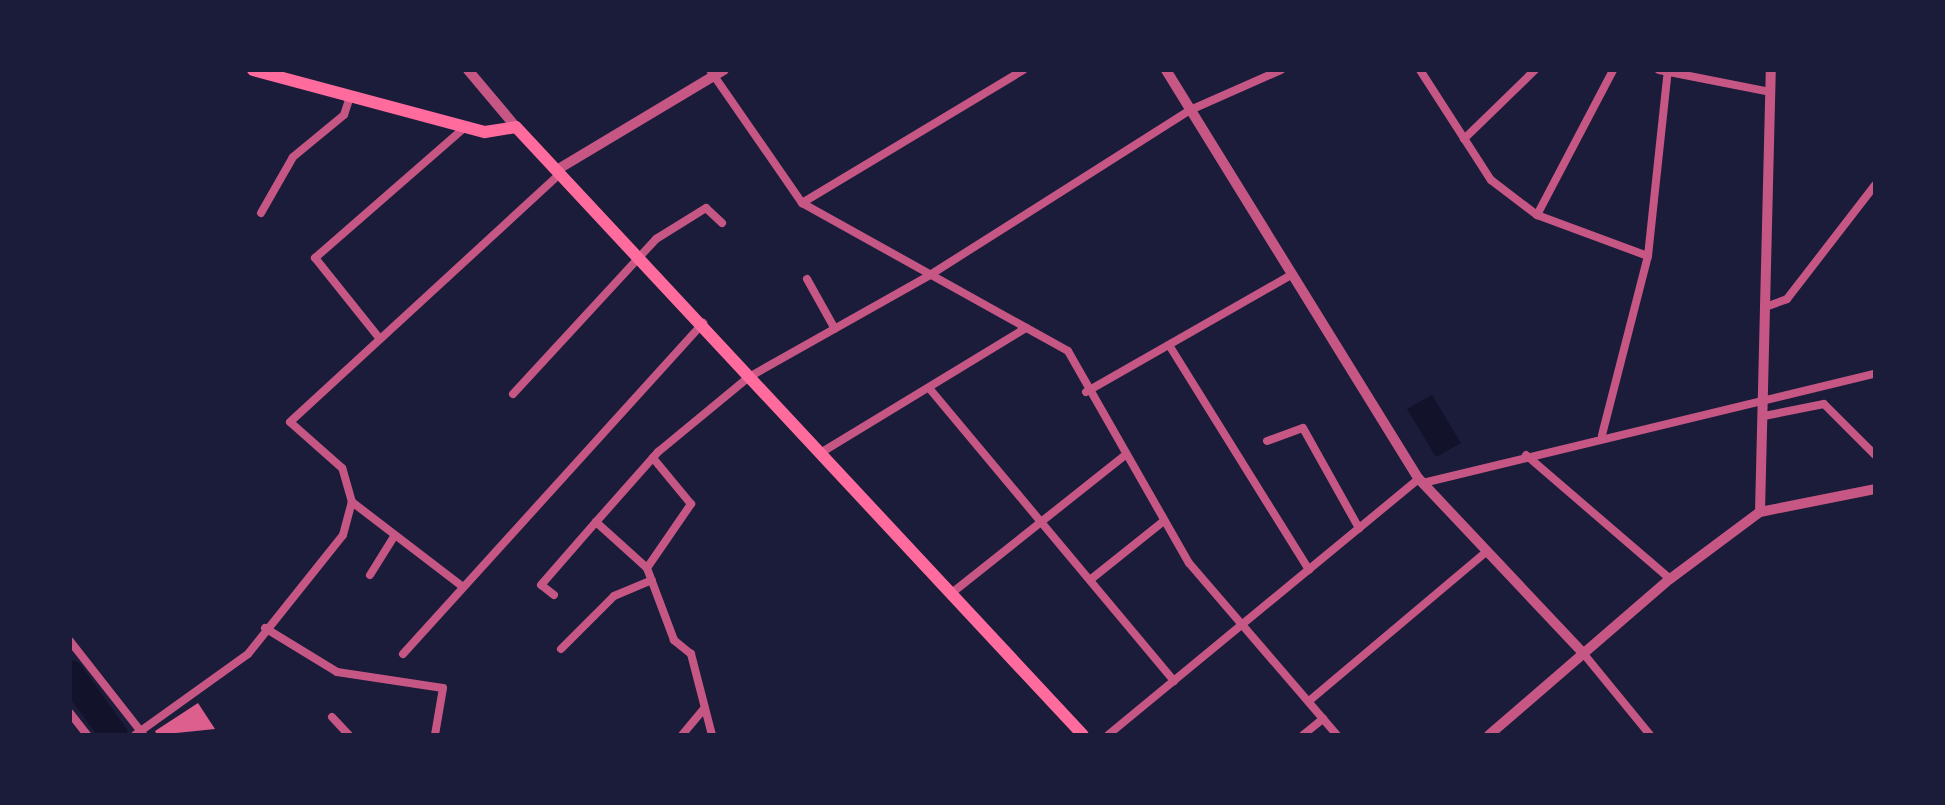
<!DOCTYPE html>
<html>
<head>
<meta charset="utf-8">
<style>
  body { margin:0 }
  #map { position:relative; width:1945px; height:805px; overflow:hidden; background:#1b1b3a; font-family:Overpass,sans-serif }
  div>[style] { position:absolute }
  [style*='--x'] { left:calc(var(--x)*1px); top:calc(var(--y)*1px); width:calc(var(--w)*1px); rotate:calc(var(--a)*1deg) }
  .water>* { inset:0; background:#12122b }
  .river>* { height:28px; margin:-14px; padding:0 14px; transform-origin:14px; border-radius:14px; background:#12122b }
  .building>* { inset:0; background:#dd5f8e }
  .minor>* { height:8px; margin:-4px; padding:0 4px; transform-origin:4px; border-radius:4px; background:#c65784 }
  .tertiary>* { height:10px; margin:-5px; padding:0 5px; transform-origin:5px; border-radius:5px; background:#c65784 }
  .primary>* { height:12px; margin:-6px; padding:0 6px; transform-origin:6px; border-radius:6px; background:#ff6b9d }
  span { translate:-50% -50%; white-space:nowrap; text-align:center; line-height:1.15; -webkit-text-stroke:6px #1b1b3a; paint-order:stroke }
  .frame { position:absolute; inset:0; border:72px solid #1b1b3a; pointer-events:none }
</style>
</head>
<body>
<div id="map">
  <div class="water">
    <i style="clip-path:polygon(1432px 395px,1461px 443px,1436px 457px,1407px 409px)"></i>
  </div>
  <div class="river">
    <i style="--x:70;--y:674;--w:75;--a:54.2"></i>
  </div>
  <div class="building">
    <i style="clip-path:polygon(198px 703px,215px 729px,157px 735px,155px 731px)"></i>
  </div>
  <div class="minor">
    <i style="--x:710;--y:70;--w:162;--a:55.3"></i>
    <i style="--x:802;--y:203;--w:304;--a:29.1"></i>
    <i style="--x:1068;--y:351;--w:244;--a:60.3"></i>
    <i style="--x:1189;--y:563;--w:227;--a:49.3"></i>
    <i style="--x:1420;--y:70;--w:131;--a:57.2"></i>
    <i style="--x:1491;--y:180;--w:58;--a:37.3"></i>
    <i style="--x:1537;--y:215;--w:118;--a:20.3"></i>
    <i style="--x:1659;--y:70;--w:113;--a:11.2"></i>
    <i style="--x:1464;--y:139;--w:99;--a:-44.2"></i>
    <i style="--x:802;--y:203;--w:258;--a:-31"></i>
    <i style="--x:261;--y:213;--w:64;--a:-60.3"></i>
    <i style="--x:293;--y:157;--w:66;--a:-39.5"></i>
    <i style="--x:344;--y:115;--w:19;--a:-72"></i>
    <i style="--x:1537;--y:215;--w:164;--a:-62.3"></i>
    <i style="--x:807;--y:279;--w:57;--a:60.8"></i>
    <i style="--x:1768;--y:306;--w:20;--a:-20"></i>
    <i style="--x:1787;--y:299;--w:144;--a:-52.3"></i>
    <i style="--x:380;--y:339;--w:104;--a:-128.7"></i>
    <i style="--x:315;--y:258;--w:199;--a:-41.1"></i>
    <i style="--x:1169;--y:345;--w:265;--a:58.1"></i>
    <i style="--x:929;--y:388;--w:382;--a:50.1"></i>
    <i style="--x:1086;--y:392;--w:236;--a:-29.7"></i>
    <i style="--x:513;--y:394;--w:211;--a:-47.3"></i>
    <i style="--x:656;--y:239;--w:59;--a:-31.8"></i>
    <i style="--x:706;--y:208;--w:22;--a:43"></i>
    <i style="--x:1764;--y:416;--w:61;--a:-11.3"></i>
    <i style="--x:1824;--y:404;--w:72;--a:45"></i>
    <i style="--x:1602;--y:435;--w:185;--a:-75.6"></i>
    <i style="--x:1648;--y:256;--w:180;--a:-83.9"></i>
    <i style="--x:1267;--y:441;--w:38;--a:-20"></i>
    <i style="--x:1303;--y:428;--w:115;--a:60.8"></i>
    <i style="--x:822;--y:452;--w:239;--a:-31.3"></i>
    <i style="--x:1526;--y:455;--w:190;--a:40.7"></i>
    <i style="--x:1423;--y:483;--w:465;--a:-13.6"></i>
    <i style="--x:352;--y:502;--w:138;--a:37.4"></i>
    <i style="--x:647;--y:568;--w:78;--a:-55.5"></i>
    <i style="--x:691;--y:504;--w:60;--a:-129.6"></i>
    <i style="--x:370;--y:575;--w:47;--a:-58"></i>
    <i style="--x:1090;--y:580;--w:95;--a:-38.6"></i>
    <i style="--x:953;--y:592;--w:220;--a:-38.5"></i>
    <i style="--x:554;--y:595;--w:16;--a:-142"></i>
    <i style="--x:541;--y:585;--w:84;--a:-48.9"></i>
    <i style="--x:265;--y:628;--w:84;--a:31.4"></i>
    <i style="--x:337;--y:672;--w:107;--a:8.6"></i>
    <i style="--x:443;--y:688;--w:48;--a:99.7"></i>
    <i style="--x:70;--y:641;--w:118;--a:51.9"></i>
    <i style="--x:561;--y:649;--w:75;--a:-45"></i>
    <i style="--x:614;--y:596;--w:41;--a:-22.8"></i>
    <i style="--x:1583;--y:653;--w:106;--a:50.7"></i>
    <i style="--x:403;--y:654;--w:447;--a:-47.8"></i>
    <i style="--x:1309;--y:701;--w:231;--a:-40.1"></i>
    <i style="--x:70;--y:713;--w:28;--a:52"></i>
    <i style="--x:332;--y:717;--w:25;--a:47"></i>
    <i style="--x:135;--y:735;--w:139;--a:-35.6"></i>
    <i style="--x:248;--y:654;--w:152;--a:-51.4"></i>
    <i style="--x:343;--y:535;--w:34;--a:-75"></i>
    <i style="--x:352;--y:502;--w:35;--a:-106"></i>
    <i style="--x:342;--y:468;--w:69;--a:-138.5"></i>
    <i style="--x:290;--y:422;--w:368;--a:-42.6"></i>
    <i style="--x:682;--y:735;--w:35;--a:-50"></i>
    <i style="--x:712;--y:735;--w:84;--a:-104.5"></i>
    <i style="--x:691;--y:654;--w:22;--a:-141"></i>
    <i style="--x:674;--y:640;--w:77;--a:-110.6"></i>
    <i style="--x:647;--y:568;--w:69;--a:-138"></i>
    <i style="--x:596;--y:522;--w:94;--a:-48.5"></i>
    <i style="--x:658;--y:452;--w:118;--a:-39.5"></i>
    <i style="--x:749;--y:377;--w:208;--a:-29.4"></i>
    <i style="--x:930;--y:275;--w:306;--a:-32.4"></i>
    <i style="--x:1188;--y:111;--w:102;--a:-23.8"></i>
    <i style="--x:1108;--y:735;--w:403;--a:-39.5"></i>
    <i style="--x:1303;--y:735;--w:26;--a:-39"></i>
  </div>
  <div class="tertiary">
    <i style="--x:468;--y:70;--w:75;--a:49.9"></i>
    <i style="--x:1166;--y:70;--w:481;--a:58.3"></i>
    <i style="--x:1419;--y:479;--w:239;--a:46.7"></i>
    <i style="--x:560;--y:168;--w:191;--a:-30.9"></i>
    <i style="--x:1760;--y:512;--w:117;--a:-11.3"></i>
    <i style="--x:1489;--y:735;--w:239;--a:-40.8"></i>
    <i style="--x:1670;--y:579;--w:112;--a:-36.7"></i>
    <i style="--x:1760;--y:512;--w:442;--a:-88.6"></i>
  </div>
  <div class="primary">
    <i style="--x:253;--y:70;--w:240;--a:15"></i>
    <i style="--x:485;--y:132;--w:31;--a:-9"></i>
    <i style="--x:516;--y:127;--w:831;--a:47"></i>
  </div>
  <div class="frame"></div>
</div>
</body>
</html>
